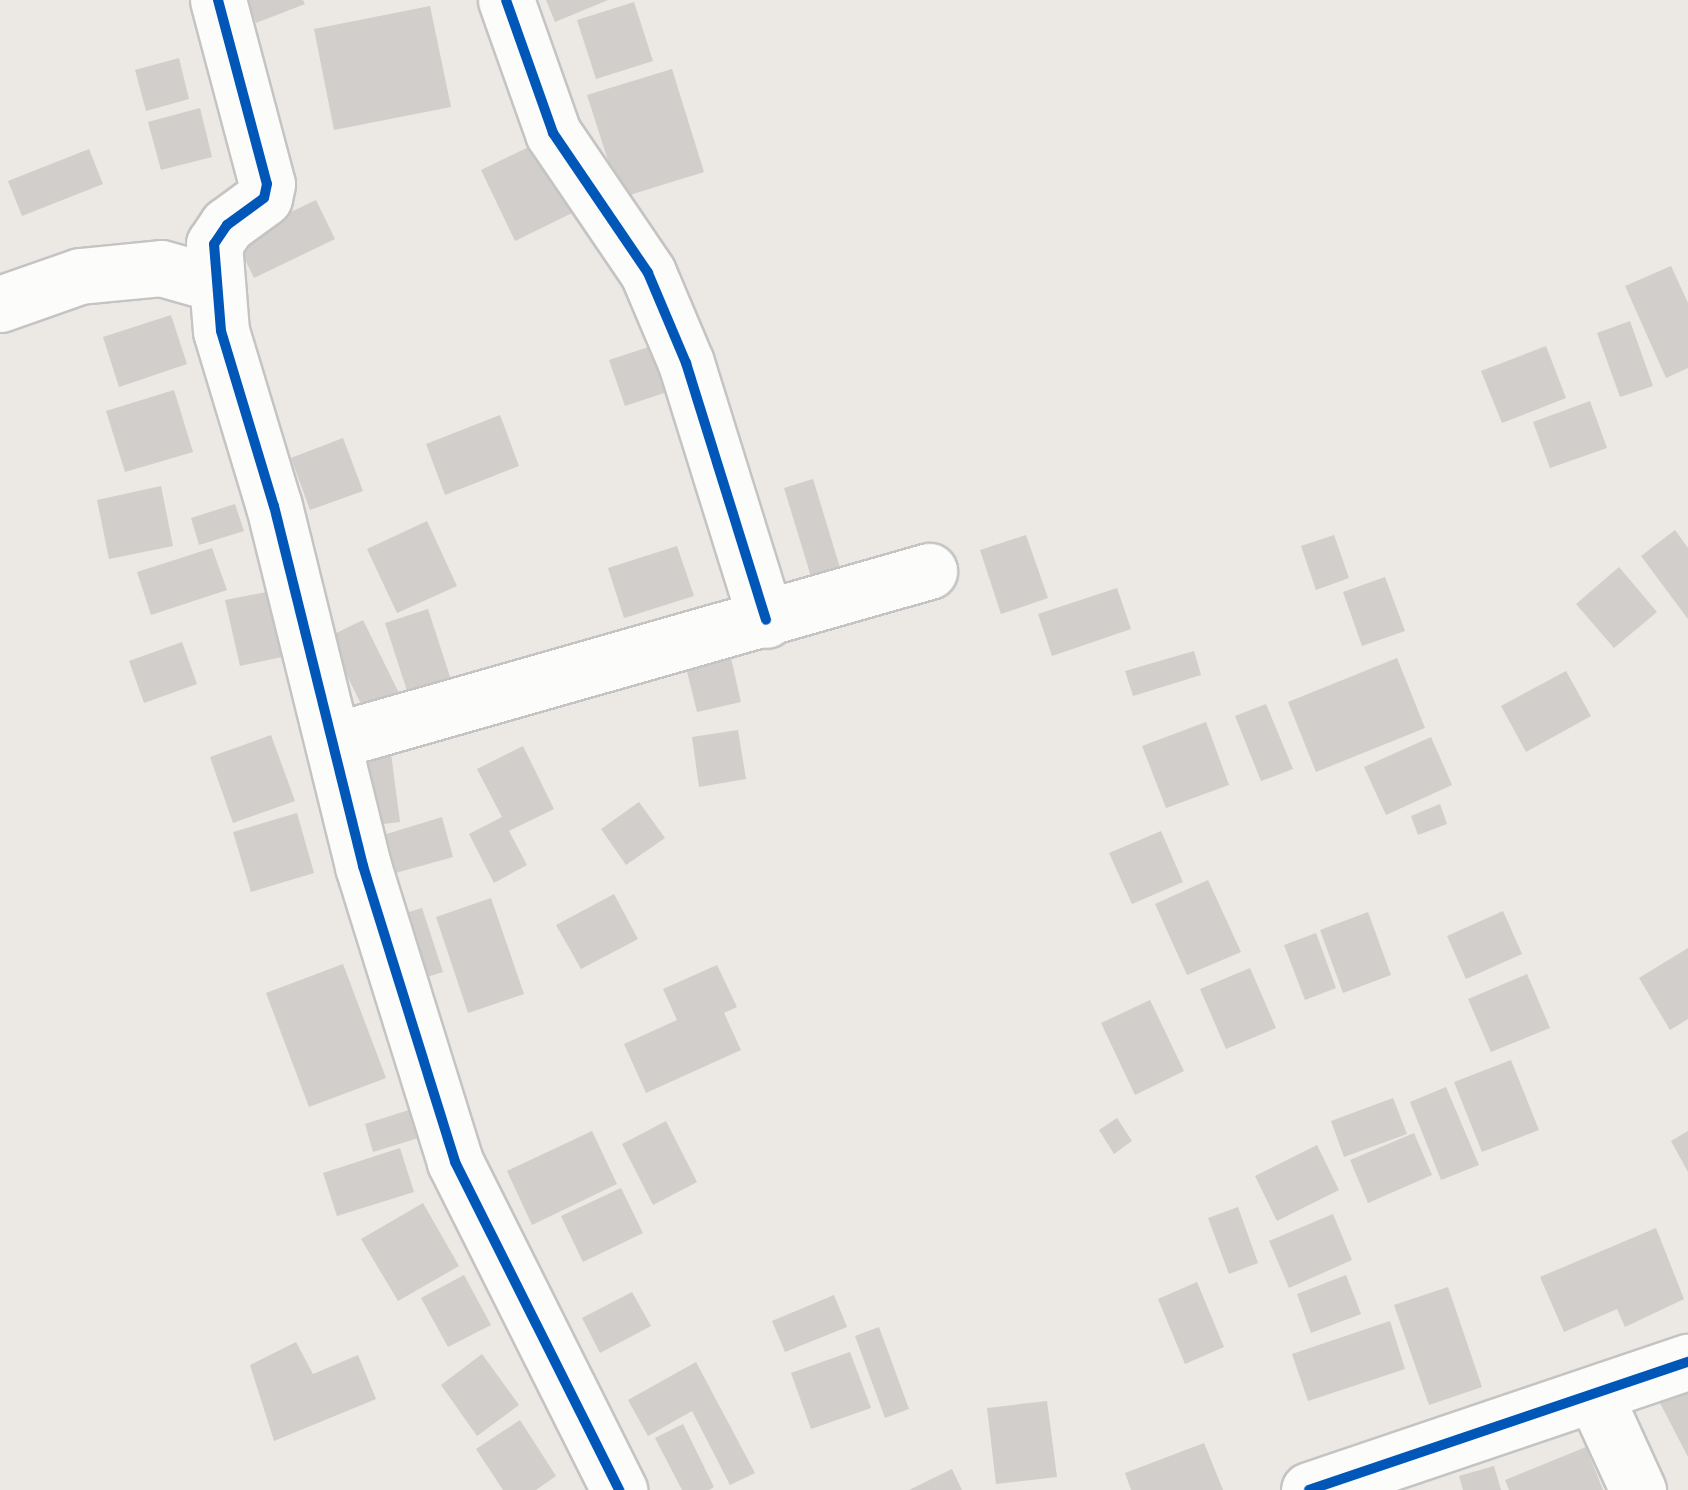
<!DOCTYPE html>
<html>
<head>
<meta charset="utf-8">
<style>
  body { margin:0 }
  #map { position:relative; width:1688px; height:1490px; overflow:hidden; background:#ece8e4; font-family:Ubuntu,sans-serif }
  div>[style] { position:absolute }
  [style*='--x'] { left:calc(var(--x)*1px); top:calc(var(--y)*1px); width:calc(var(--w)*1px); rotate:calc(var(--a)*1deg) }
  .building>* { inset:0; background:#d1cecb }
  .roads { filter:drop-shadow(2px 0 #c5c4c5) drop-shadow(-2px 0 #c5c4c5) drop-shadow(0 2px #c5c4c5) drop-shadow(0 -2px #c5c4c5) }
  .minor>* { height:55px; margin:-27.5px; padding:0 27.5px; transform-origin:27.5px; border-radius:27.5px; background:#fcfcfb }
  .cycleway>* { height:10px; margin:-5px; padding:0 5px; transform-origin:5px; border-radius:5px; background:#0057b8 }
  span { translate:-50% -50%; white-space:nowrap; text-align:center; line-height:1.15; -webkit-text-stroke:8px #fff; paint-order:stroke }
</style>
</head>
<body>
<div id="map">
  <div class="building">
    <i style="clip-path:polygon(247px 0,303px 0,305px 4px,256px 23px)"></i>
    <i style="clip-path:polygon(546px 0,608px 0,555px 22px)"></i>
    <i style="clip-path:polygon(634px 2px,653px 61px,596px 79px,577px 20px)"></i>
    <i style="clip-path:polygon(430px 6px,451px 107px,334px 130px,314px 29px)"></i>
    <i style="clip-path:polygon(179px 58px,189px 99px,146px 111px,135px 70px)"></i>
    <i style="clip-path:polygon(672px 69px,704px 172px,620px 198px,587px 95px)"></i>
    <i style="clip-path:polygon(200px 108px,212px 157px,161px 170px,148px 122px)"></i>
    <i style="clip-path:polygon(539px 142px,572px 213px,515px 241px,481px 170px)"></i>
    <i style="clip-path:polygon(89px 149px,103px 184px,22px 216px,8px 181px)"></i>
    <i style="clip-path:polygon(316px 200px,335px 239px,254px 278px,235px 239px)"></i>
    <i style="clip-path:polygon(1671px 266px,1688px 303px,1688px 368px,1666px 378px,1625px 286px)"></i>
    <i style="clip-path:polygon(171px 315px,187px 364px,119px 387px,103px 337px)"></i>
    <i style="clip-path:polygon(1630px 321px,1653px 386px,1620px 397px,1597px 333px)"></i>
    <i style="clip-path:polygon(664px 342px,679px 388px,625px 406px,609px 360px)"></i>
    <i style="clip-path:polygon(1546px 346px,1566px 398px,1502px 423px,1481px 371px)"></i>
    <i style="clip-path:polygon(174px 390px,193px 452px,125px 472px,106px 411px)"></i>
    <i style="clip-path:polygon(1590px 401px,1607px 448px,1550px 468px,1533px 422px)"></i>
    <i style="clip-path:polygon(500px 415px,519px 466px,445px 495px,426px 444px)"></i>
    <i style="clip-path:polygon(343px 438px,363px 491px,310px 510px,291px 458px)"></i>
    <i style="clip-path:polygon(813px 479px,841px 571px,812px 580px,784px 488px)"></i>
    <i style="clip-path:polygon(161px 486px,173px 546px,109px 559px,97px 500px)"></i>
    <i style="clip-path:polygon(235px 504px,244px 531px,199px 545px,191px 518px)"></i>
    <i style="clip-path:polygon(427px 521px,457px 586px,397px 613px,367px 549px)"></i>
    <i style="clip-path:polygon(1675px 530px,1688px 548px,1688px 619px,1641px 556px)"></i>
    <i style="clip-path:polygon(1026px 535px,1048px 598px,1001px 614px,980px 550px)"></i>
    <i style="clip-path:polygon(1334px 535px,1349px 578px,1316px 590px,1301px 546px)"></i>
    <i style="clip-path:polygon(677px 546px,694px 596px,624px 618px,608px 568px)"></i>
    <i style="clip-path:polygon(212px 548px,227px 590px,151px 615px,137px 572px)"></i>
    <i style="clip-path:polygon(1619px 567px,1657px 612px,1614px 648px,1576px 604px)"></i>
    <i style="clip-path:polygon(1385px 577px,1405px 631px,1362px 646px,1343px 592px)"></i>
    <i style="clip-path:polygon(1117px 588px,1131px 629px,1052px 656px,1038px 614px)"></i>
    <i style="clip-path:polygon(282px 589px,296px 654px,240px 666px,225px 600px)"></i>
    <i style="clip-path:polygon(428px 609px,452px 683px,409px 697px,385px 623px)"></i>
    <i style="clip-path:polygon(363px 620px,399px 693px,364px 710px,328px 637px)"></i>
    <i style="clip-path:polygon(182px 642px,197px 684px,144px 703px,129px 661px)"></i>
    <i style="clip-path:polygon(728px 645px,741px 702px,697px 712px,683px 655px)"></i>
    <i style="clip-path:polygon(1194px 651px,1201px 675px,1133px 696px,1125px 671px)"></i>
    <i style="clip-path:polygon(1397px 658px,1425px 728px,1316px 772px,1288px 702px)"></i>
    <i style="clip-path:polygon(1566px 671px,1591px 716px,1526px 752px,1501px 706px)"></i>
    <i style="clip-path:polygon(1266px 704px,1293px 769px,1261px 781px,1235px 716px)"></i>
    <i style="clip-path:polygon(1206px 722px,1229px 785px,1166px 808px,1142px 746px)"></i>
    <i style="clip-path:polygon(738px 730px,746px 779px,699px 787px,692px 737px)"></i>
    <i style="clip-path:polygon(271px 735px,295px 801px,233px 823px,210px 757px)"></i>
    <i style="clip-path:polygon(1431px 737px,1452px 785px,1386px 815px,1364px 767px)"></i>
    <i style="clip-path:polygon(389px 738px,400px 822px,366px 826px,353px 743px)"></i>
    <i style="clip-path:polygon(523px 746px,554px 809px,509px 831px,527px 865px,494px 883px,469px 834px,502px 817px,477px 769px)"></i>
    <i style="clip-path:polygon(639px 802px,665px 838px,626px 865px,601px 829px)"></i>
    <i style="clip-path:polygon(1440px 804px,1447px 824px,1418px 835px,1411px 816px)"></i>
    <i style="clip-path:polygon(297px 813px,314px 873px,251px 892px,233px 832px)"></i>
    <i style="clip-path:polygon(442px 817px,453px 857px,392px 874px,380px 836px)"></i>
    <i style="clip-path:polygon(1161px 831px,1183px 882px,1132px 904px,1109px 853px)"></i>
    <i style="clip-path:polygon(1208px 880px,1241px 952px,1187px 975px,1155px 904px)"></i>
    <i style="clip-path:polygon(614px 894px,638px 939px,581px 969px,556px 925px)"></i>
    <i style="clip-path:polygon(491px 898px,524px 994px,468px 1013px,436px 917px)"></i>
    <i style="clip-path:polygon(422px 908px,443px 972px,408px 983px,387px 919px)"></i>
    <i style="clip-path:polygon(1503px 911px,1522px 954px,1466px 979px,1447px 936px)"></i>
    <i style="clip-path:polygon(1368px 912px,1391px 975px,1343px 993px,1320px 930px)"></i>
    <i style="clip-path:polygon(1316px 933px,1336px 988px,1305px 1000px,1284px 945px)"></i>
    <i style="clip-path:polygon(1688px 948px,1688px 1019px,1670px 1030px,1639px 978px)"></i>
    <i style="clip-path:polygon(343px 964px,386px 1078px,309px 1107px,266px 993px)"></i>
    <i style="clip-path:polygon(717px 965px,737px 1007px,724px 1013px,741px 1050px,646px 1093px,624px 1044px,677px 1020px,663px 989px)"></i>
    <i style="clip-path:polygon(1250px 968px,1276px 1028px,1226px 1049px,1200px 989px)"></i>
    <i style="clip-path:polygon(1527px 974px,1550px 1028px,1491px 1052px,1468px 999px)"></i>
    <i style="clip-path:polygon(1150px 1000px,1184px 1071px,1135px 1095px,1101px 1023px)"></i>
    <i style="clip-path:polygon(1511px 1060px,1539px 1130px,1482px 1152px,1454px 1082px)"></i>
    <i style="clip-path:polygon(1446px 1087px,1479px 1165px,1441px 1180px,1410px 1102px)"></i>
    <i style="clip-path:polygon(1393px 1098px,1407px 1134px,1344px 1157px,1331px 1121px)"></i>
    <i style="clip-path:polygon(412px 1109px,422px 1137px,373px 1152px,365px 1124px)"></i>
    <i style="clip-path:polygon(1117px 1118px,1132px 1141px,1114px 1154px,1099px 1130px)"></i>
    <i style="clip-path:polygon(666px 1121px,697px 1182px,653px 1205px,622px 1144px)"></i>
    <i style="clip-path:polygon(592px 1131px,617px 1184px,532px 1225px,507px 1171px)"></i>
    <i style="clip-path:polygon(1688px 1131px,1688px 1172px,1671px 1141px)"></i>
    <i style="clip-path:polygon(1414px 1133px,1432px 1175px,1368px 1203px,1350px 1160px)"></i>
    <i style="clip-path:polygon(1317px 1145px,1339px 1190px,1277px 1221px,1255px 1176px)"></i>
    <i style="clip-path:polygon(400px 1148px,414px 1192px,337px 1216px,323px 1173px)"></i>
    <i style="clip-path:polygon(621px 1188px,643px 1233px,583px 1262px,561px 1216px)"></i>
    <i style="clip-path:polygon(423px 1203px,459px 1266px,398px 1301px,361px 1239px)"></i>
    <i style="clip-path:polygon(1238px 1207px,1258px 1263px,1229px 1274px,1208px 1218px)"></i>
    <i style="clip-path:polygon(1333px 1214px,1352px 1260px,1289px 1288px,1269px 1241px)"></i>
    <i style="clip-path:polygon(1656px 1228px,1684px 1299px,1625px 1327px,1617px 1309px,1564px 1332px,1540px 1277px)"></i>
    <i style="clip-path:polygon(464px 1275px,491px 1325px,448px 1347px,421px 1298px)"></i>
    <i style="clip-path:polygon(1346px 1275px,1361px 1314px,1311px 1333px,1297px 1294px)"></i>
    <i style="clip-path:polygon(1197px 1282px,1224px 1347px,1185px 1364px,1158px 1299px)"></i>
    <i style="clip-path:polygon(1448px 1287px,1482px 1387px,1429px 1405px,1394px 1305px)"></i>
    <i style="clip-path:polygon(632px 1292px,651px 1326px,600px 1353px,582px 1318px)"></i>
    <i style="clip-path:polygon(834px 1295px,847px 1327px,785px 1352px,772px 1321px)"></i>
    <i style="clip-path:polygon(1390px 1321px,1405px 1369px,1308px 1401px,1292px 1354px)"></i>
    <i style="clip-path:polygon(879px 1327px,909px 1409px,885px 1418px,855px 1336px)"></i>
    <i style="clip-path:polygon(296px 1342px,313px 1374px,358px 1355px,376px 1399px,274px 1441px,250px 1365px)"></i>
    <i style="clip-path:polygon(850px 1352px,871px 1408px,811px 1429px,791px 1373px)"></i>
    <i style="clip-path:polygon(482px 1354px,519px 1405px,477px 1436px,441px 1385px)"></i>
    <i style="clip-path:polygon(696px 1362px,755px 1473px,730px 1485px,692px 1411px,648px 1436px,628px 1400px)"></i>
    <i style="clip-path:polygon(1688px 1389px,1688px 1457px,1660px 1403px)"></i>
    <i style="clip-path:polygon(1047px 1401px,1057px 1477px,996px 1484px,987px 1408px)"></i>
    <i style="clip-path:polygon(520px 1420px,556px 1476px,536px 1490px,503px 1490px,476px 1449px)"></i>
    <i style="clip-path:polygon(683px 1424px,714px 1487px,709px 1490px,682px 1490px,655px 1438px)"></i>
    <i style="clip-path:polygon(1204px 1443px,1223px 1490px,1131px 1490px,1125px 1473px)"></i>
    <i style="clip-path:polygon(1586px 1447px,1603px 1490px,1509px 1490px,1505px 1480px)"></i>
    <i style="clip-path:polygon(1494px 1466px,1501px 1490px,1463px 1490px,1459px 1476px)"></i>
    <i style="clip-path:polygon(952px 1469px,962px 1490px,909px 1490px)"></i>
  </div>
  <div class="roads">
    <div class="minor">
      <i style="--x:218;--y:0;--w:190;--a:75.1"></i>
      <i style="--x:267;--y:184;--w:14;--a:102"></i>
      <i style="--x:264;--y:198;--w:46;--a:143.9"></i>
      <i style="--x:227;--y:225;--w:23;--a:124"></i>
      <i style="--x:214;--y:244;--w:87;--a:85.4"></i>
      <i style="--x:221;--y:331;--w:183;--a:73.2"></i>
      <i style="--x:274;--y:506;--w:371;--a:76.1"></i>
      <i style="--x:363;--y:866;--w:310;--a:72.7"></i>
      <i style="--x:455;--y:1162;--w:367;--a:63.4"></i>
      <i style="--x:506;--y:0;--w:141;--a:70.5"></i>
      <i style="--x:553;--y:133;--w:169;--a:55.8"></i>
      <i style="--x:648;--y:273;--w:98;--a:67.1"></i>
      <i style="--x:686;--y:363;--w:269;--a:72.7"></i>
      <i style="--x:0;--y:304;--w:85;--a:-19.3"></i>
      <i style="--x:80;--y:276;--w:81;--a:-5.6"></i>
      <i style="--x:161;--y:268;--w:55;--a:15.8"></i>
      <i style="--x:333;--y:741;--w:620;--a:-15.92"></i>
      <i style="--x:1594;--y:1394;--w:106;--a:65.4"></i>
      <i style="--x:1309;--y:1490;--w:400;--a:-18.7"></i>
    </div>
  </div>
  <div class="cycleway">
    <i style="--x:218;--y:0;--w:190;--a:75.1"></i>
    <i style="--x:267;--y:184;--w:14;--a:102"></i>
    <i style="--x:264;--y:198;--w:46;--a:143.9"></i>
    <i style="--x:227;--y:225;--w:23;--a:124"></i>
    <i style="--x:214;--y:244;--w:87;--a:85.4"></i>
    <i style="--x:221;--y:331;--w:183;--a:73.2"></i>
    <i style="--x:274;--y:506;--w:371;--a:76.1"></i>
    <i style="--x:363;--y:866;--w:310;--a:72.7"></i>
    <i style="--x:455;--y:1162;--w:367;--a:63.4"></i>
    <i style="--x:506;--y:0;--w:141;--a:70.5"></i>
    <i style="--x:553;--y:133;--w:169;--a:55.8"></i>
    <i style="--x:648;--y:273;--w:98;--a:67.1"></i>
    <i style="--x:686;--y:363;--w:269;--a:72.7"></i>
    <i style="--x:1309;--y:1490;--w:400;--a:-18.7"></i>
  </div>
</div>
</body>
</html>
